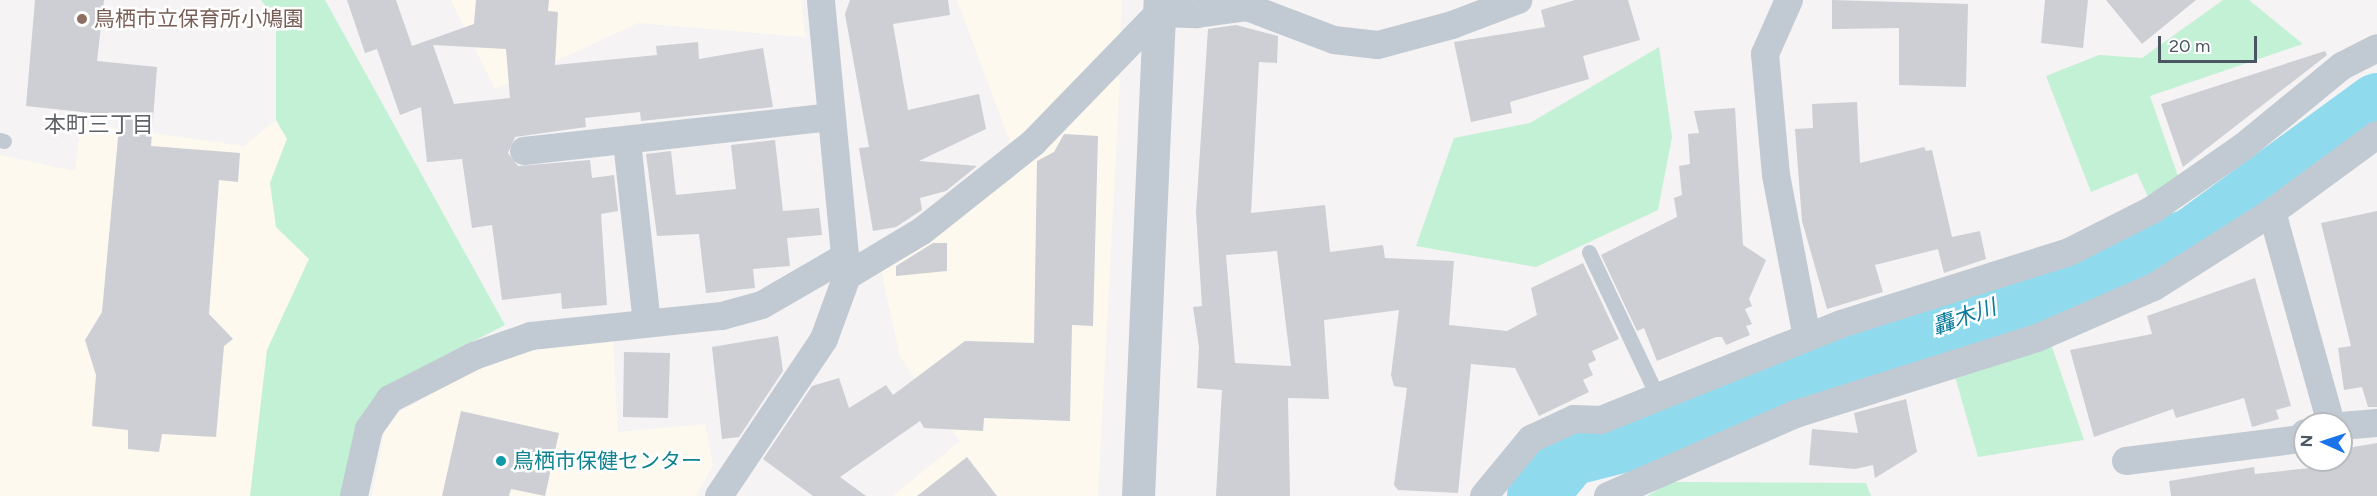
<!DOCTYPE html>
<html>
<head>
<meta charset="utf-8">
<style>
  body { margin:0 }
  #map { position:relative; width:2377px; height:496px; overflow:hidden; background:#f5f3f3; font-family:Figtree,"Noto Sans JP",sans-serif }
  div>[style] { position:absolute }
  [style*='--x'] { left:calc(var(--x)*1px); top:calc(var(--y)*1px); width:calc(var(--w)*1px); rotate:calc(var(--a)*1deg) }
  .commercial>* { inset:0; background:#fdf9ef }
  .green>* { inset:0; background:#c3f1d5 }
  .river>* { height:60px; margin:-30px; padding:0 30px; transform-origin:30px; border-radius:30px; background:#90daee }
  .building>* { inset:0; background:#cdcfd5 }
  .service>* { height:15px; margin:-7.5px; padding:0 7.5px; transform-origin:7.5px; border-radius:7.5px; background:#c1cad2 }
  .minor>* { height:28px; margin:-14px; padding:0 14px; transform-origin:14px; border-radius:14px; background:#c1cad2 }
  .tertiary>* { height:33px; margin:-16.5px; padding:0 16.5px; transform-origin:16.5px; border-radius:16.5px; background:#c1cad2 }
  .dots>* { width:16px; height:16px; translate:-50% -50%; box-sizing:border-box; border:3px solid #fff; border-radius:50% }
  span { translate:-50% -50%; white-space:nowrap; text-align:center; line-height:1.15; -webkit-text-stroke:5px #fff; paint-order:stroke }
  .education-label { font-size:21px; color:#785e54 }
  .left { translate:0 -50%; text-align:left }
  .culture-label { font-size:21px; color:#0d838f }
  .neighbourhood-label { font-size:22px; color:#5f6368 }
  .water-label { font-size:22px; color:#0c7c9b; font-style:italic }
  .north { position:absolute; left:2293px; top:412px; width:60px; height:60px; box-sizing:border-box; background:#fff; border:2px solid #b7bbc0; border-radius:50%; rotate:273deg; font-size:16px; font-weight:700; line-height:24px; text-align:center; color:#4a5661 }
  .north::after { content:''; display:block; margin:auto; width:21px; height:27px; background:#1a73e8; clip-path:polygon(50% 0,100% 100%,50% 72%,0 100%) }
  .scale { position:absolute; left:2158px; top:36px; width:99px; height:27px; box-sizing:border-box; border:3px solid #4a5661; border-top:0; padding-left:8px; font-size:18px; line-height:21px; white-space:nowrap; color:#4a5661; -webkit-text-stroke:4px #fff; paint-order:stroke }
</style>
</head>
<body>
<div id="map">
  <div class="commercial">
    <i style="clip-path:polygon(451px 0,801px 0,805px 37px,638px 23px,495px 89px)"></i>
    <i style="clip-path:polygon(957px 0,1122px 0,1120px 44px,1014px 153px)"></i>
    <i style="clip-path:polygon(1110px 73px,1120px 79px,1098px 496px,893px 496px,960px 441px,900px 357px,880px 265px)"></i>
    <i style="clip-path:polygon(276px 120px,287px 138px,270px 182px,309px 259px,267px 350px,250px 496px,0 496px,0 155px,75px 171px,81px 123px,244px 146px)"></i>
    <i style="clip-path:polygon(613px 339px,618px 432px,705px 424px,713px 465px,696px 496px,372px 496px,387px 419px,480px 366px,547px 346px)"></i>
  </div>
  <div class="green">
    <i style="clip-path:polygon(261px 0,325px 0,505px 325px,384px 387px,344px 496px,250px 496px,267px 350px,309px 259px,276px 227px,270px 183px,287px 139px,276px 120px,276px 20px)"></i>
    <i style="clip-path:polygon(2223px 0,2249px 0,2303px 44px,2150px 96px,2179px 179px,2149px 199px,2137px 173px,2091px 192px,2046px 76px,2099px 55px,2142px 58px)"></i>
    <i style="clip-path:polygon(1659px 47px,1672px 137px,1658px 210px,1536px 267px,1416px 246px,1454px 138px,1530px 123px)"></i>
    <i style="clip-path:polygon(2051px 344px,2084px 440px,1978px 457px,1954px 373px)"></i>
    <i style="clip-path:polygon(1671px 482px,1866px 483px,1871px 496px,1647px 496px)"></i>
  </div>
  <div class="river">
    <i style="--x:1537;--y:496;--w:52;--a:-50.5"></i>
    <i style="--x:1570;--y:456;--w:69;--a:-14.2"></i>
    <i style="--x:1637;--y:439;--w:215;--a:-21.3"></i>
    <i style="--x:1837;--y:361;--w:376;--a:-19.1"></i>
    <i style="--x:2192;--y:238;--w:229;--a:-36.1"></i>
  </div>
  <div class="building">
    <i style="clip-path:polygon(35px 0,104px 0,97px 61px,157px 67px,151px 146px,240px 153px,238px 182px,219px 180px,209px 314px,233px 339px,224px 346px,216px 437px,162px 434px,159px 452px,128px 449px,128px 430px,92px 426px,96px 375px,85px 340px,102px 312px,120px 116px,26px 106px)"></i>
    <i style="clip-path:polygon(evenodd,347px 0,396px 0,412px 46px,474px 24px,476px 0,549px 0,548px 11px,558px 12px,555px 65px,657px 55px,656px 46px,698px 42px,699px 59px,763px 48px,773px 107px,641px 121px,640px 112px,585px 118px,586px 127px,515px 137px,508px 153px,518px 166px,590px 160px,592px 178px,614px 175px,618px 211px,601px 214px,607px 305px,562px 309px,561px 293px,502px 300px,492px 225px,472px 228px,462px 159px,427px 162px,421px 107px,400px 115px,377px 49px,365px 53px,347px 0,433px 45px,506px 49px,510px 98px,454px 104px,433px 45px)"></i>
    <i style="clip-path:polygon(850px 0,948px 0,950px 15px,893px 24px,908px 110px,979px 94px,986px 129px,919px 161px,977px 166px,946px 191px,920px 198px,922px 210px,896px 227px,873px 231px,859px 148px,869px 147px,845px 14px)"></i>
    <i style="clip-path:polygon(1575px 0,1628px 0,1640px 40px,1583px 56px,1589px 79px,1510px 102px,1512px 113px,1471px 122px,1454px 42px,1545px 27px,1541px 10px)"></i>
    <i style="clip-path:polygon(1832px 0,1968px 4px,1966px 87px,1899px 85px,1899px 28px,1832px 29px)"></i>
    <i style="clip-path:polygon(2045px 0,2088px 0,2083px 48px,2041px 43px)"></i>
    <i style="clip-path:polygon(2106px 0,2196px 0,2142px 44px)"></i>
    <i style="clip-path:polygon(evenodd,1236px 25px,1278px 36px,1277px 63px,1259px 62px,1251px 213px,1325px 205px,1330px 252px,1383px 245px,1385px 258px,1454px 261px,1449px 325px,1507px 331px,1537px 315px,1531px 288px,1583px 263px,1619px 339px,1592px 351px,1596px 360px,1588px 364px,1593px 375px,1583px 380px,1589px 392px,1539px 416px,1515px 368px,1471px 364px,1458px 493px,1398px 490px,1394px 485px,1407px 388px,1394px 386px,1391px 375px,1399px 310px,1324px 320px,1329px 399px,1288px 398px,1290px 496px,1216px 496px,1222px 390px,1197px 388px,1199px 347px,1193px 307px,1202px 306px,1196px 212px,1208px 29px,1236px 25px,1277px 251px,1291px 366px,1235px 363px,1226px 255px,1277px 251px)"></i>
    <i style="clip-path:polygon(2325px 51px,2327px 55px,2183px 167px,2161px 104px)"></i>
    <i style="clip-path:polygon(1857px 102px,1860px 163px,1924px 147px,1926px 151px,1932px 150px,1952px 237px,1980px 231px,1986px 259px,1944px 273px,1938px 249px,1875px 265px,1883px 292px,1827px 309px,1802px 221px,1795px 129px,1813px 128px,1812px 104px)"></i>
    <i style="clip-path:polygon(1735px 108px,1743px 245px,1766px 260px,1749px 299px,1752px 306px,1745px 309px,1752px 324px,1746px 326px,1750px 335px,1726px 345px,1722px 337px,1716px 337px,1657px 361px,1644px 328px,1637px 331px,1601px 255px,1677px 217px,1674px 198px,1682px 195px,1679px 166px,1690px 164px,1688px 134px,1699px 133px,1694px 111px)"></i>
    <i style="clip-path:polygon(1064px 134px,1098px 136px,1093px 326px,1072px 325px,1070px 421px,984px 418px,983px 431px,924px 428px,920px 421px,840px 477px,866px 496px,813px 496px,763px 459px,812px 386px,839px 378px,849px 408px,886px 385px,893px 395px,965px 341px,1034px 343px,1037px 161px,1054px 152px)"></i>
    <i style="clip-path:polygon(775px 140px,783px 211px,819px 208px,822px 235px,787px 238px,790px 266px,753px 269px,755px 288px,706px 293px,699px 234px,657px 236px,646px 154px,671px 151px,676px 195px,736px 189px,731px 145px)"></i>
    <i style="clip-path:polygon(2377px 211px,2377px 407px,2368px 407px,2362px 387px,2344px 390px,2338px 348px,2351px 346px,2321px 223px)"></i>
    <i style="clip-path:polygon(933px 243px,947px 243px,947px 271px,896px 276px,896px 266px)"></i>
    <i style="clip-path:polygon(2255px 278px,2291px 406px,2276px 410px,2279px 419px,2252px 427px,2244px 398px,2176px 418px,2173px 409px,2094px 437px,2070px 350px,2152px 334px,2147px 316px)"></i>
    <i style="clip-path:polygon(778px 336px,783px 371px,739px 437px,722px 439px,712px 347px)"></i>
    <i style="clip-path:polygon(624px 352px,670px 353px,668px 418px,623px 417px)"></i>
    <i style="clip-path:polygon(1906px 399px,1917px 452px,1875px 478px,1873px 465px,1855px 469px,1809px 465px,1812px 429px,1858px 433px,1854px 413px)"></i>
    <i style="clip-path:polygon(461px 411px,559px 433px,545px 496px,511px 489px,509px 496px,442px 496px)"></i>
    <i style="clip-path:polygon(2377px 443px,2377px 496px,2171px 496px,2169px 481px,2254px 467px,2255px 474px,2319px 467px,2318px 460px,2341px 460px,2341px 449px)"></i>
    <i style="clip-path:polygon(967px 457px,997px 496px,917px 496px)"></i>
  </div>
  <div class="service">
    <i style="--x:0;--y:140;--w:4;--a:14"></i>
    <i style="--x:1589;--y:252;--w:161;--a:64.6"></i>
  </div>
  <div class="minor">
    <i style="--x:1789;--y:0;--w:59;--a:114"></i>
    <i style="--x:1765;--y:54;--w:121;--a:84.8"></i>
    <i style="--x:1776;--y:175;--w:165;--a:79.2"></i>
    <i style="--x:627;--y:142;--w:182;--a:83.7"></i>
    <i style="--x:524;--y:151;--w:308;--a:-6.3"></i>
    <i style="--x:2272;--y:212;--w:220;--a:74.4"></i>
    <i style="--x:847;--y:276;--w:87;--a:-31"></i>
    <i style="--x:922;--y:231;--w:142;--a:-38.4"></i>
    <i style="--x:1033;--y:143;--w:181;--a:-45.9"></i>
    <i style="--x:1159;--y:13;--w:38;--a:2"></i>
    <i style="--x:1197;--y:14;--w:50;--a:-8"></i>
    <i style="--x:1247;--y:7;--w:93;--a:20.8"></i>
    <i style="--x:1334;--y:40;--w:44;--a:6.5"></i>
    <i style="--x:1378;--y:45;--w:77;--a:-15.1"></i>
    <i style="--x:1452;--y:25;--w:71;--a:-20.7"></i>
    <i style="--x:2341;--y:426;--w:36;--a:-5"></i>
    <i style="--x:2126;--y:461;--w:176;--a:-7.2"></i>
    <i style="--x:2301;--y:439;--w:7;--a:-56"></i>
    <i style="--x:354;--y:496;--w:69;--a:-77.4"></i>
    <i style="--x:369;--y:429;--w:37;--a:-55"></i>
    <i style="--x:390;--y:399;--w:94;--a:-27.1"></i>
    <i style="--x:474;--y:356;--w:60;--a:-19.3"></i>
    <i style="--x:531;--y:336;--w:192;--a:-6"></i>
    <i style="--x:722;--y:316;--w:41;--a:-15.4"></i>
    <i style="--x:762;--y:305;--w:94;--a:-30.1"></i>
    <i style="--x:719;--y:496;--w:189;--a:-56.2"></i>
    <i style="--x:824;--y:339;--w:67;--a:-69.9"></i>
    <i style="--x:847;--y:276;--w:277;--a:-95.4"></i>
    <i style="--x:1484;--y:496;--w:74;--a:-50.5"></i>
    <i style="--x:1531;--y:439;--w:47;--a:-24.9"></i>
    <i style="--x:1574;--y:419;--w:27;--a:2"></i>
    <i style="--x:1601;--y:420;--w:258;--a:-21.8"></i>
    <i style="--x:1841;--y:324;--w:239;--a:-17.5"></i>
    <i style="--x:2069;--y:252;--w:93;--a:-26.8"></i>
    <i style="--x:2152;--y:210;--w:111;--a:-34.7"></i>
    <i style="--x:2243;--y:147;--w:128;--a:-39.3"></i>
    <i style="--x:2342;--y:66;--w:39;--a:-27"></i>
    <i style="--x:1608;--y:496;--w:205;--a:-23.6"></i>
    <i style="--x:1796;--y:414;--w:253;--a:-17.5"></i>
    <i style="--x:2037;--y:338;--w:128;--a:-23.6"></i>
    <i style="--x:2154;--y:287;--w:140;--a:-32.4"></i>
    <i style="--x:2272;--y:212;--w:130;--a:-36.3"></i>
  </div>
  <div class="tertiary">
    <i style="--x:1138;--y:496;--w:496;--a:-87.5"></i>
  </div>
  <div class="dots">
    <i style="left:82px;top:19px;background:#8d6e63"></i>
    <i style="left:501px;top:461px;background:#0f9aa8"></i>
  </div>
  <div class="education-label">
    <span class="left" style="left:94px;top:19px">鳥栖市立保育所小鳩園</span>
  </div>
  <div class="culture-label">
    <span class="left" style="left:513px;top:461px">鳥栖市保健センター</span>
  </div>
  <div class="neighbourhood-label">
    <span style="left:99px;top:125px">本町三丁目</span>
  </div>
  <div class="water-label">
    <span style="left:1964px;top:317px;rotate:-19deg">轟木川</span>
  </div>
  <div class="north">N</div>
  <div class="scale">20 m</div>
</div>
</body>
</html>
